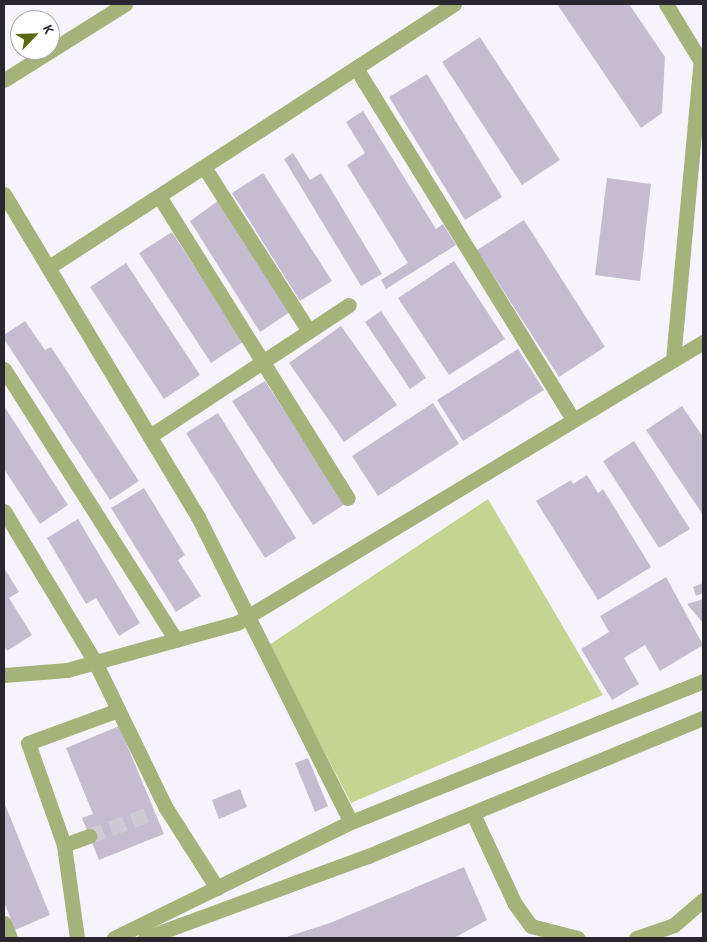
<!DOCTYPE html>
<html>
<head>
<meta charset="utf-8">
<style>
  body { margin:0 }
  #map { position:relative; width:707px; height:942px; overflow:hidden; background:#f7f3fc; font-family:"Alegreya Sans",sans-serif }
  div>[style] { position:absolute }
  [style*='--x'] { left:calc(var(--x)*1px); top:calc(var(--y)*1px); width:calc(var(--w)*1px); rotate:calc(var(--a)*1deg) }
  .green>* { inset:0; background:#c5d491 }
  .building>* { inset:0; background:#c5bcd2 }
  .minor-tunnel>* { height:15px; margin-top:-7.5px; transform-origin:0; background:repeating-linear-gradient(90deg,#cecad3 0 15px,transparent 0 23px) }
  .minor>* { height:15px; margin:-7.5px; padding:0 7.5px; transform-origin:7.5px; border-radius:7.5px; background:#a5b279 }
  span { translate:-50% -50%; white-space:nowrap; text-align:center; line-height:1.15; -webkit-text-stroke:4px #fff; paint-order:stroke }
  .frame { position:absolute; inset:0; border:5px solid #2a262f; pointer-events:none }
  .north { position:absolute; left:10px; top:10px; width:50px; height:50px; box-sizing:border-box; background:#fff; border:1px solid #aaa8ac; border-radius:50%; rotate:66deg; font-size:14px; font-weight:700; line-height:20px; text-align:center; color:#2a262f }
  .north::after { content:''; display:block; margin:auto; width:18px; height:22px; background:#5a670e; clip-path:polygon(50% 0,100% 100%,50% 72%,0 100%) }
</style>
</head>
<body>
<div id="map">
  <div class="green">
    <i style="clip-path:polygon(488px 499px,603px 695px,351px 803px,269px 645px)"></i>
  </div>
  <div class="building">
    <i style="clip-path:polygon(557px 4px,629px 4px,665px 57px,662px 113px,641px 128px)"></i>
    <i style="clip-path:polygon(480px 37px,560px 160px,522px 185px,442px 62px)"></i>
    <i style="clip-path:polygon(427px 74px,502px 197px,465px 220px,389px 97px)"></i>
    <i style="clip-path:polygon(363px 111px,436px 229px,443px 224px,456px 245px,386px 289px,381px 280px,408px 263px,347px 165px,365px 153px,346px 122px)"></i>
    <i style="clip-path:polygon(293px 153px,310px 180px,321px 173px,382px 274px,361px 286px,284px 159px)"></i>
    <i style="clip-path:polygon(263px 173px,332px 281px,300px 301px,232px 193px)"></i>
    <i style="clip-path:polygon(607px 178px,651px 184px,640px 281px,595px 275px)"></i>
    <i style="clip-path:polygon(222px 198px,293px 310px,260px 332px,190px 221px)"></i>
    <i style="clip-path:polygon(524px 220px,605px 347px,559px 377px,477px 250px)"></i>
    <i style="clip-path:polygon(172px 232px,243px 342px,211px 363px,139px 253px)"></i>
    <i style="clip-path:polygon(454px 261px,505px 339px,449px 375px,398px 298px)"></i>
    <i style="clip-path:polygon(126px 263px,200px 375px,164px 399px,90px 287px)"></i>
    <i style="clip-path:polygon(381px 311px,426px 378px,410px 389px,365px 322px)"></i>
    <i style="clip-path:polygon(25px 321px,45px 350px,51px 347px,139px 481px,110px 500px,4px 339px,4px 335px)"></i>
    <i style="clip-path:polygon(341px 326px,397px 405px,344px 442px,289px 363px)"></i>
    <i style="clip-path:polygon(518px 349px,544px 390px,463px 441px,437px 400px)"></i>
    <i style="clip-path:polygon(265px 381px,345px 504px,313px 525px,232px 401px)"></i>
    <i style="clip-path:polygon(433px 403px,459px 444px,378px 496px,352px 456px)"></i>
    <i style="clip-path:polygon(4px 406px,68px 505px,40px 524px,4px 469px)"></i>
    <i style="clip-path:polygon(682px 406px,703px 437px,703px 515px,646px 430px)"></i>
    <i style="clip-path:polygon(218px 413px,296px 538px,265px 558px,186px 433px)"></i>
    <i style="clip-path:polygon(634px 441px,690px 529px,659px 548px,603px 461px)"></i>
    <i style="clip-path:polygon(587px 475px,598px 493px,603px 489px,651px 567px,598px 600px,536px 501px,571px 480px,573px 484px)"></i>
    <i style="clip-path:polygon(144px 488px,185px 555px,178px 560px,201px 596px,176px 612px,111px 508px)"></i>
    <i style="clip-path:polygon(78px 519px,140px 623px,119px 636px,96px 598px,86px 604px,47px 538px)"></i>
    <i style="clip-path:polygon(4px 568px,19px 592px,9px 598px,32px 635px,7px 651px,4px 645px)"></i>
    <i style="clip-path:polygon(666px 577px,703px 645px,660px 671px,645px 645px,624px 658px,639px 684px,612px 700px,581px 649px,609px 632px,600px 616px)"></i>
    <i style="clip-path:polygon(703px 583px,703px 593px,696px 596px,693px 587px)"></i>
    <i style="clip-path:polygon(703px 599px,703px 623px,687px 604px)"></i>
    <i style="clip-path:polygon(119px 726px,164px 834px,99px 860px,82px 818px,93px 814px,66px 748px)"></i>
    <i style="clip-path:polygon(308px 758px,328px 806px,315px 812px,295px 763px)"></i>
    <i style="clip-path:polygon(240px 789px,247px 807px,219px 819px,212px 800px)"></i>
    <i style="clip-path:polygon(4px 802px,50px 915px,15px 930px,4px 902px)"></i>
    <i style="clip-path:polygon(464px 867px,487px 920px,454px 938px,283px 938px,330px 923px)"></i>
  </div>
  <div class="minor-tunnel">
    <i style="--x:89;--y:836;--w:70;--a:-20"></i>
  </div>
  <div class="minor">
    <i style="--x:666;--y:4;--w:71;--a:58.8"></i>
    <i style="--x:356;--y:68;--w:413;--a:58.3"></i>
    <i style="--x:4;--y:80;--w:143;--a:-32.1"></i>
    <i style="--x:204;--y:167;--w:195;--a:57.4"></i>
    <i style="--x:4;--y:194;--w:377;--a:59"></i>
    <i style="--x:198;--y:517;--w:341;--a:63.4"></i>
    <i style="--x:159;--y:196;--w:356;--a:58"></i>
    <i style="--x:49;--y:267;--w:483;--a:-33"></i>
    <i style="--x:673;--y:360;--w:300;--a:-84.7"></i>
    <i style="--x:4;--y:369;--w:321;--a:57.6"></i>
    <i style="--x:150;--y:436;--w:238;--a:-33.4"></i>
    <i style="--x:4;--y:511;--w:176;--a:58.9"></i>
    <i style="--x:95;--y:662;--w:162;--a:64.1"></i>
    <i style="--x:166;--y:808;--w:95;--a:57.5"></i>
    <i style="--x:4;--y:675;--w:63;--a:-4.5"></i>
    <i style="--x:67;--y:670;--w:176;--a:-15.5"></i>
    <i style="--x:237;--y:623;--w:544;--a:-31.09"></i>
    <i style="--x:473;--y:814;--w:99;--a:65"></i>
    <i style="--x:515;--y:904;--w:27;--a:54"></i>
    <i style="--x:531;--y:926;--w:48;--a:14.6"></i>
    <i style="--x:64;--y:845;--w:108;--a:-109.4"></i>
    <i style="--x:28;--y:743;--w:96;--a:-20.1"></i>
    <i style="--x:4;--y:923;--w:16;--a:68"></i>
    <i style="--x:77;--y:938;--w:94;--a:-98"></i>
    <i style="--x:64;--y:845;--w:27;--a:-20"></i>
    <i style="--x:114;--y:938;--w:264;--a:-26.1"></i>
    <i style="--x:351;--y:822;--w:379;--a:-21.8"></i>
    <i style="--x:145;--y:938;--w:238;--a:-20.2"></i>
    <i style="--x:368;--y:856;--w:362;--a:-22.4"></i>
    <i style="--x:636;--y:938;--w:40;--a:-18.9"></i>
    <i style="--x:674;--y:925;--w:38;--a:-41"></i>
  </div>
  <div class="frame"></div>
  <div class="north">K</div>
</div>
</body>
</html>
